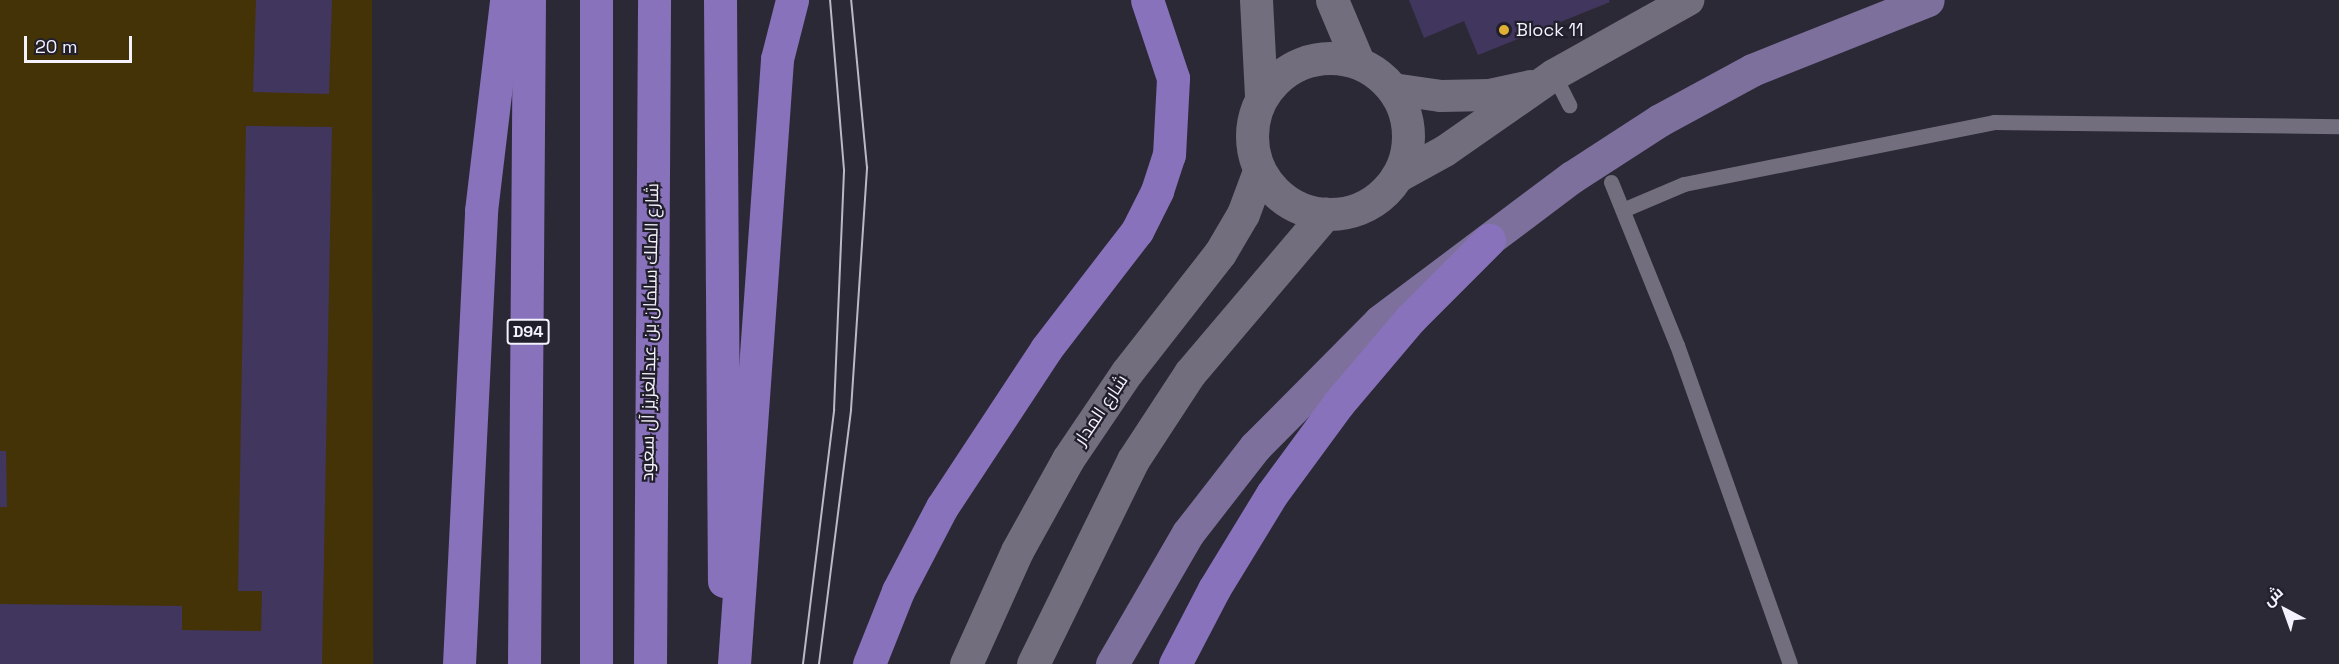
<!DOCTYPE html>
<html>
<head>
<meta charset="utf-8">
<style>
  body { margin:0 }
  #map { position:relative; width:2339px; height:664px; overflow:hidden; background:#2c2936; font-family:"Space Grotesk",Cairo,sans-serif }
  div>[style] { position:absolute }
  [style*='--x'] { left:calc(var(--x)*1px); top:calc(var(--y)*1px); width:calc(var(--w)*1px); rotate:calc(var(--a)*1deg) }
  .green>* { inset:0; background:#443307 }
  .building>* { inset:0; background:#41365d }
  .service>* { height:15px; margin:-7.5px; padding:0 7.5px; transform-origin:7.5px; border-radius:7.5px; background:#726e7e }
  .minor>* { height:32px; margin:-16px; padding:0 16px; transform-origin:16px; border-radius:16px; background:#726e7e }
  .tertiary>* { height:33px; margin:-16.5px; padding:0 16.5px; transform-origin:16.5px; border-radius:16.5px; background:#726e7e }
  .tertiary>.ring { margin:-16.5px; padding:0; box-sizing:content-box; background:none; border:33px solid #726e7e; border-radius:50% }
  .secondary>* { height:33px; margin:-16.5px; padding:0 16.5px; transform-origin:16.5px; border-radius:16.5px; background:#7d709d }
  .primary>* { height:33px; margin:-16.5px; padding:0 16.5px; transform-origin:16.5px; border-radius:16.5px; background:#8872bb }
  .tram>* { height:1.5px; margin:-0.75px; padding:0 0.75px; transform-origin:0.75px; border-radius:0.75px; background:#bbb9c4 }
  .dots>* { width:16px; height:16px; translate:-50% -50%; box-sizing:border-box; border:3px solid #221f2c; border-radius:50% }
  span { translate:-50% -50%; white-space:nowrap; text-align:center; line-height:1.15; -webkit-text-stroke:4.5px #221f2c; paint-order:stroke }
  .shield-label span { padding:2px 4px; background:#221f2c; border:2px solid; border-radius:4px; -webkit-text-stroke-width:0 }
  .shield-label { font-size:16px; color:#f4f2fc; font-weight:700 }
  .poi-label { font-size:18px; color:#f4f2fc }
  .left { translate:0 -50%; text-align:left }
  .street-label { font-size:18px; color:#f4f2fc }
  .north { position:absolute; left:2255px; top:580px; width:60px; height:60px; -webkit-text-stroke:4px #221f2c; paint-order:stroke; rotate:319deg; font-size:16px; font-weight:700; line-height:24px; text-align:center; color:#f4f2fc }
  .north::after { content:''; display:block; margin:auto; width:21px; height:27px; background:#f4f2fc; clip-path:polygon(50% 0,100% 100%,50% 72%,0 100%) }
  .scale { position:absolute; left:24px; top:36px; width:108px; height:27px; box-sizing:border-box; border:3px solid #f4f2fc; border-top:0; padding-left:8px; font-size:18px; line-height:21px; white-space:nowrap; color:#f4f2fc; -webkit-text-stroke:4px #221f2c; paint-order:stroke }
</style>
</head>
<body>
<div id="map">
  <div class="green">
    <i style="clip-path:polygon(0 0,372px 0,373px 664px,0 664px)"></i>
  </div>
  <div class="building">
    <i style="clip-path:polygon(256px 0,332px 0,329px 94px,253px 92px)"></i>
    <i style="clip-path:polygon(1409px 0,1609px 0,1610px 2px,1478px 55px,1464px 21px,1424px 38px)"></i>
    <i style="clip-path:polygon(246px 126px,332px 127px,322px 664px,0 664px,0 604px,182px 606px,182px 630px,261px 631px,262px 591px,238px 591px)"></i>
    <i style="clip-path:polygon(0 451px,6px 451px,7px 507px,0 507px)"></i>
  </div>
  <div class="service">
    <i style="--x:1554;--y:75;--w:34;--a:63"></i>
    <i style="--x:1611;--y:182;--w:176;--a:68"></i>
    <i style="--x:1677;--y:345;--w:338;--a:70.5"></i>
    <i style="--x:1625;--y:209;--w:64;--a:-23"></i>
    <i style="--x:1684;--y:184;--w:316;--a:-11.3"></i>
    <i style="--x:1994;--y:122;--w:345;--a:0.7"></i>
  </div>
  <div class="minor">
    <i style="--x:1393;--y:89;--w:49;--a:8.3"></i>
    <i style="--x:1441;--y:96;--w:49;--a:-1.2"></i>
    <i style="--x:1490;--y:95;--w:42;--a:-12.4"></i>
    <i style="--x:1396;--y:178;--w:56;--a:-28.9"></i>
    <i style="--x:1445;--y:151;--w:133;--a:-34.9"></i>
    <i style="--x:1554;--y:75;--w:154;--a:-29.2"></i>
  </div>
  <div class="tertiary">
    <i style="--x:1256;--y:0;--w:96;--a:87"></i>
    <i style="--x:1332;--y:0;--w:67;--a:67.2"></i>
    <i class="ring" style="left:1252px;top:58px;width:123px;height:123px"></i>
    <i style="--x:966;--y:664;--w:124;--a:-65.7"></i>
    <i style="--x:1017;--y:551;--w:105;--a:-61"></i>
    <i style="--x:1068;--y:459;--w:105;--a:-55.9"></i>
    <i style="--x:1127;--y:372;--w:151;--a:-52"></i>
    <i style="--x:1220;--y:253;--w:45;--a:-59.5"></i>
    <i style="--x:1243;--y:214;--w:46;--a:-69.6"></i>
    <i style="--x:1033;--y:664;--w:227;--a:-63.9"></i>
    <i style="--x:1133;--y:460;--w:104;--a:-56.8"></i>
    <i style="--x:1190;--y:373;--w:209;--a:-49.7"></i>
  </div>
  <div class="secondary">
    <i style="--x:1112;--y:664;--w:151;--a:-59.9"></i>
    <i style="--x:1188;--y:533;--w:109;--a:-52.1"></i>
    <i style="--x:1255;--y:447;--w:177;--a:-45.2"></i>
    <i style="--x:1380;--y:321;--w:240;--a:-36.9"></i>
    <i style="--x:1572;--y:177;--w:105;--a:-32.9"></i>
    <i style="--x:1660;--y:120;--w:105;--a:-28.5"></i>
    <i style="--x:1752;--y:70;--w:189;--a:-21.7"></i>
  </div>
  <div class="primary">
    <i style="--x:596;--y:0;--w:664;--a:90"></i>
    <i style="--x:720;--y:0;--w:581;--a:89.61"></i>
    <i style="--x:459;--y:664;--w:454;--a:-87.2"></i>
    <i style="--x:481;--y:211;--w:212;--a:-83.2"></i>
    <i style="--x:524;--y:664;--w:664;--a:-89.57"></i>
    <i style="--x:650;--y:664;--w:664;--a:-89.65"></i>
    <i style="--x:734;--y:664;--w:607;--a:-85.93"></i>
    <i style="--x:777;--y:59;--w:61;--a:-75.7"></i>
    <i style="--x:869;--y:664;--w:79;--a:-68.3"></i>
    <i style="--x:898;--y:591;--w:95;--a:-62.4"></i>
    <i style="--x:942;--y:507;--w:189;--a:-56.6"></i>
    <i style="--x:1046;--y:349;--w:149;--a:-52.4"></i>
    <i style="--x:1137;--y:231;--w:45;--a:-63.4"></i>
    <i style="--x:1157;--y:191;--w:38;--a:-72"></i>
    <i style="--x:1169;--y:155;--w:77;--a:-87"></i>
    <i style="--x:1173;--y:78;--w:82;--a:-108.4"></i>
    <i style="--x:1175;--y:664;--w:85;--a:-62.5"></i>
    <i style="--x:1214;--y:589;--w:111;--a:-58.6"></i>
    <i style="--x:1272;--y:494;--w:112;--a:-53.7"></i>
    <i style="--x:1338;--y:404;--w:111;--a:-49.7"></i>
    <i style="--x:1410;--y:319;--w:112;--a:-45"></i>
  </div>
  <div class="tram">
    <i style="--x:803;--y:664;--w:256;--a:-83"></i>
    <i style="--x:834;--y:410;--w:240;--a:-87.6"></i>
    <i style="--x:844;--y:170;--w:171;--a:-94.7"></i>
    <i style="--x:819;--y:664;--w:256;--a:-82.8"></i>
    <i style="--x:851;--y:410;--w:243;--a:-86.2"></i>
    <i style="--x:867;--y:168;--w:169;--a:-95.4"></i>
  </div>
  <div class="dots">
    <i style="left:1504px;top:30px;background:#e0b034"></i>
  </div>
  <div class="shield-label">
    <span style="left:528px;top:332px">D94</span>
  </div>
  <div class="poi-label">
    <span class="left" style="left:1516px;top:30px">Block 11</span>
  </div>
  <div class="street-label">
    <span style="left:650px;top:332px;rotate:-89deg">شارع الملك سلمان بن عبدالعزيز آل سعود</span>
    <span style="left:1101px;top:410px;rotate:-56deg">شارع المدار</span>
  </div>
  <div class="north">ش</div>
  <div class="scale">20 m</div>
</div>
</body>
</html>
